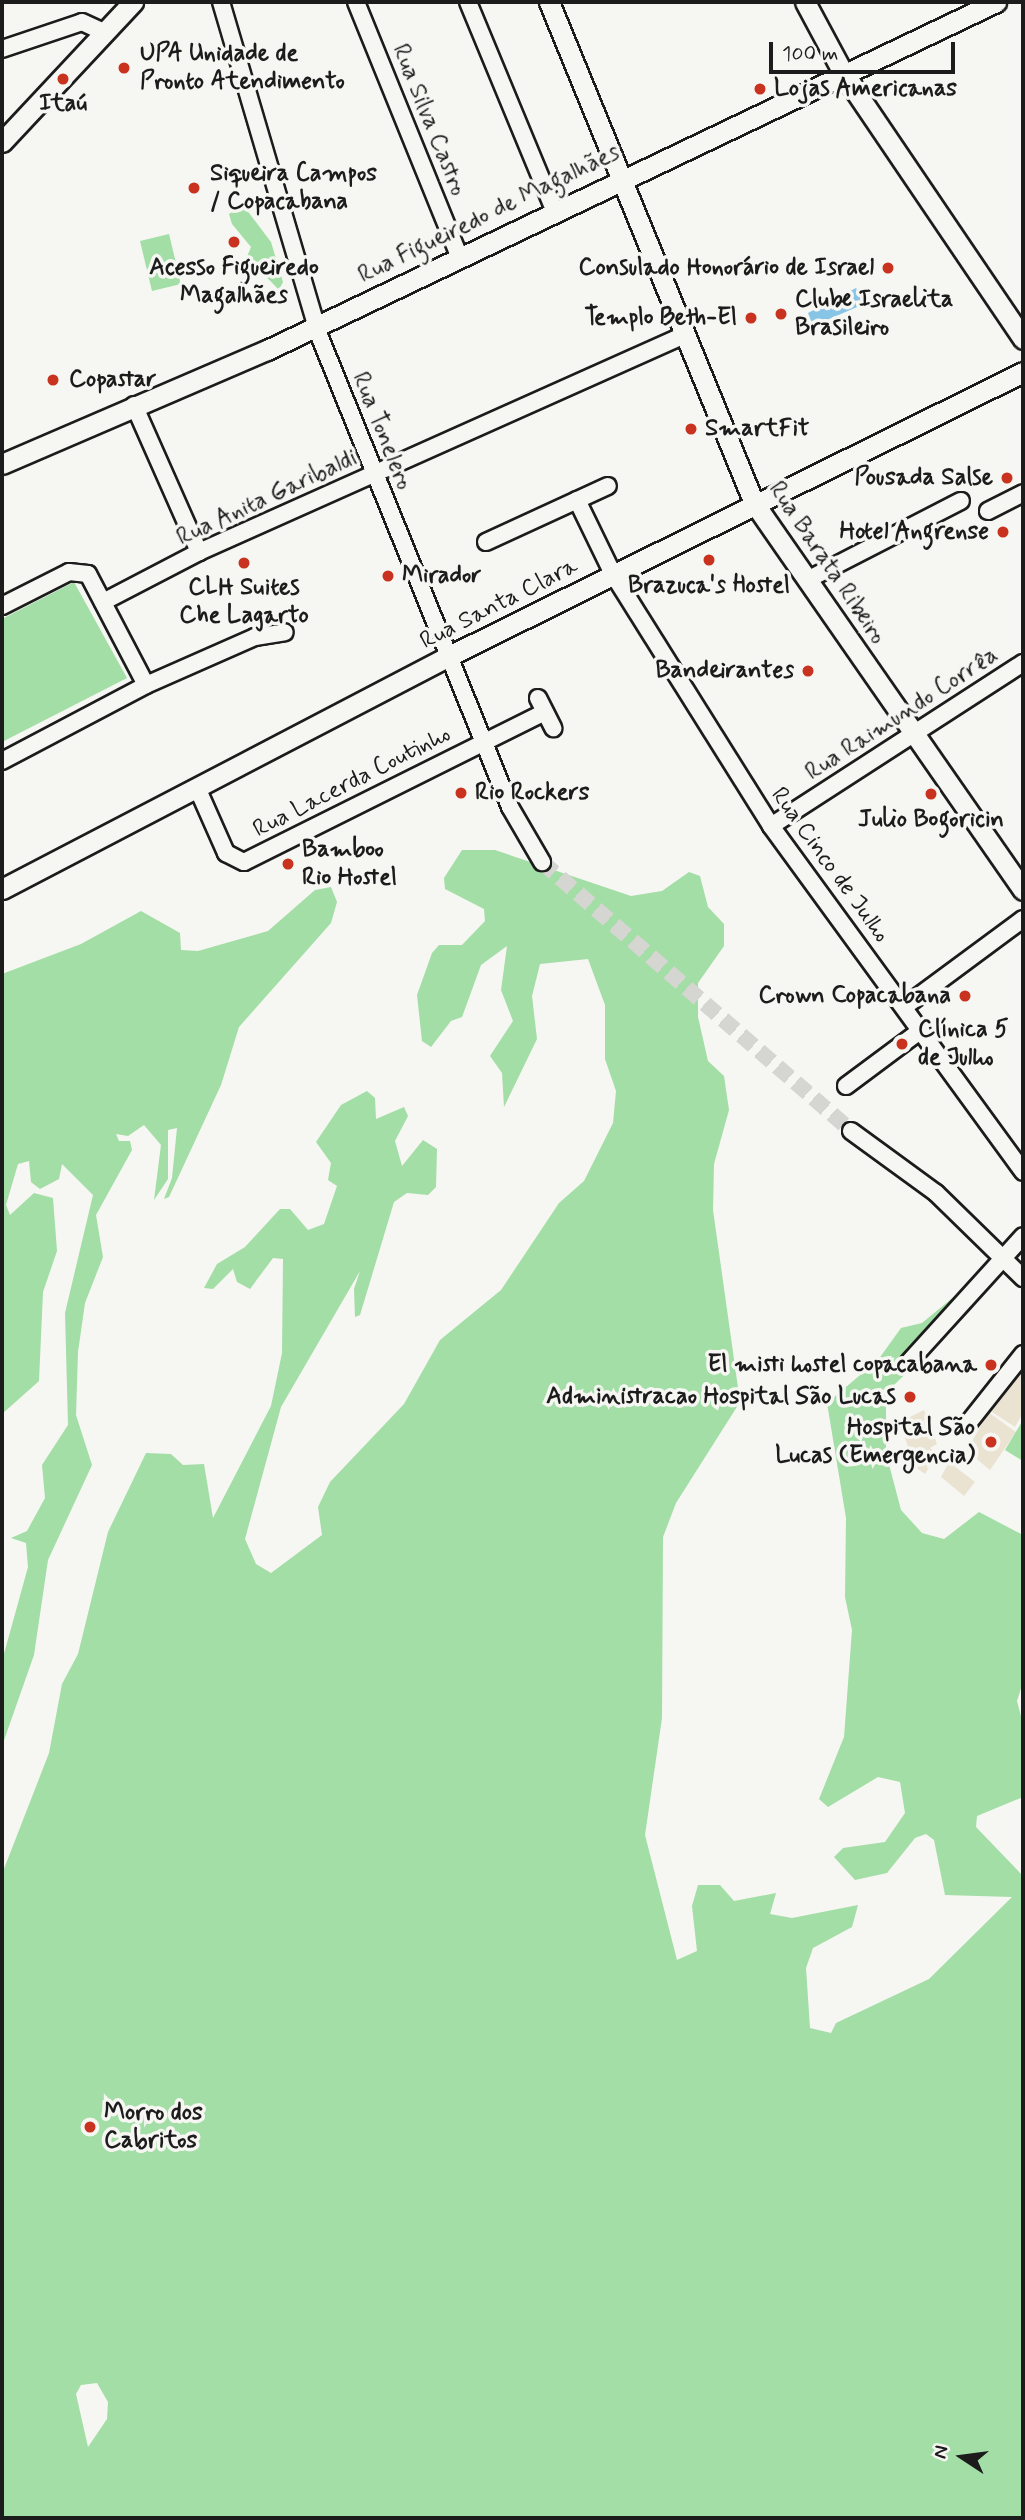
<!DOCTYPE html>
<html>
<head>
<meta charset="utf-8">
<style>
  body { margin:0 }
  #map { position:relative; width:1025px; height:2520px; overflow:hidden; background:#f6f6f2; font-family:Mynerve,sans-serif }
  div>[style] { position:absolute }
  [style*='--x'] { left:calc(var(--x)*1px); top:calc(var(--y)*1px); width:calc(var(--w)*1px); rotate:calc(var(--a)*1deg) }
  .built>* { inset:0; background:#ebe3d2 }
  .green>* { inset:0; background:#a2dea5 }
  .water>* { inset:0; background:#87c4e6 }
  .minor-tunnel>* { height:16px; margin-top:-8px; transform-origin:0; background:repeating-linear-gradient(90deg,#d5d5d2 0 16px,transparent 0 24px) }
  .roads { filter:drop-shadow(2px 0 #1c1c1c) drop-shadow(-2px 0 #1c1c1c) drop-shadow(0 2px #1c1c1c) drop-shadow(0 -2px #1c1c1c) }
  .minor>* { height:16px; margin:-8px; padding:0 8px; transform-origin:8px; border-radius:8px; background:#f6f6f2 }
  .major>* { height:19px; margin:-9.5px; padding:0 9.5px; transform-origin:9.5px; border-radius:9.5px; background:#f6f6f2 }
  .dots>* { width:19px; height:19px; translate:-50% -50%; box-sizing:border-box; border:4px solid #f6f6f2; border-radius:50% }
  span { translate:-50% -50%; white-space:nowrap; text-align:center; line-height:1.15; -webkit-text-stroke:7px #f6f6f2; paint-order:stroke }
  .poi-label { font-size:24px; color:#1c1c1c; font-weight:700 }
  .left { translate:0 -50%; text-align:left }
  .right { translate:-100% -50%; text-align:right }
  .street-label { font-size:24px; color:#1c1c1c }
  .frame { position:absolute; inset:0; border:4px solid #1c1c1c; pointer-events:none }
  .north { position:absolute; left:927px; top:2422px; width:70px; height:70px; -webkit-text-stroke:5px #f6f6f2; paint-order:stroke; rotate:283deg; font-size:19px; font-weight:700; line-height:28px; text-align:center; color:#1c1c1c }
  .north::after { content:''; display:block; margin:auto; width:24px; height:32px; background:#1c1c1c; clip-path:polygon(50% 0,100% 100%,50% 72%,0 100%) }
  .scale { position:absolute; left:769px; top:42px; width:186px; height:32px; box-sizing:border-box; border:4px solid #1c1c1c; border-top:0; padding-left:9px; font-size:21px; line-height:24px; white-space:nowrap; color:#1c1c1c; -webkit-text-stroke:5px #f6f6f2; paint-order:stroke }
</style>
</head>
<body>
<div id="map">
  <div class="built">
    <i style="clip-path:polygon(1022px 1365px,1023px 1413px,1015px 1427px,989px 1410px)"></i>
    <i style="clip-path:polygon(924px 1410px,937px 1444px,930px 1448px,937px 1454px,925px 1474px,914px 1466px,900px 1422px)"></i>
    <i style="clip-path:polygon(988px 1412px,1016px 1432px,990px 1470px,967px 1451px)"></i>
    <i style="clip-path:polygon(949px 1462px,975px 1482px,964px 1496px,941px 1477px)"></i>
  </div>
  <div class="green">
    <i style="clip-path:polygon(243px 205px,271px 242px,283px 282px,279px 290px,247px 257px,251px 247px,232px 224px,229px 214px)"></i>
    <i style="clip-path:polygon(169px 234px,181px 284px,152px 291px,140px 241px)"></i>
    <i style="clip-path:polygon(74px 582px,127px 678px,2px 742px,2px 619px)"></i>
    <i style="clip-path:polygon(evenodd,462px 850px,495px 850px,631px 896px,662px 891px,689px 872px,700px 876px,708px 907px,724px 924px,724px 946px,698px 983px,698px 1017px,708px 1061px,724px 1076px,729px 1110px,714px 1164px,713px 1210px,740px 1402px,676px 1503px,663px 1537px,662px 1718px,645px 1835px,677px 1960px,697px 1951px,692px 1906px,698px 1885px,720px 1885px,734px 1901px,776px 1893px,770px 1914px,792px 1918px,858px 1905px,852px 1927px,813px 1948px,806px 1968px,810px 2028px,831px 2033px,836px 2023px,929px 1979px,1012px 1897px,945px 1895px,934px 1840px,926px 1834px,915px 1838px,887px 1873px,855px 1880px,834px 1857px,843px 1848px,885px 1842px,905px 1813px,900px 1782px,878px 1777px,828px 1807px,819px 1799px,844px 1737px,852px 1630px,845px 1597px,846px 1518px,827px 1403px,878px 1360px,901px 1328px,922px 1323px,973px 1281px,994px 1276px,969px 1312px,894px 1385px,886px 1407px,886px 1453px,901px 1510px,922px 1533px,944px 1539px,979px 1512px,1023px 1535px,1023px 1682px,1017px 1701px,1023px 1724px,1023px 1797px,977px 1816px,976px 1827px,1023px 1876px,1023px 2518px,2px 2518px,2px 1874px,49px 1753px,62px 1684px,78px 1654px,108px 1532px,146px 1453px,171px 1454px,183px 1465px,204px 1464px,213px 1518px,271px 1406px,282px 1353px,283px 1259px,273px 1258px,250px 1289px,237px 1282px,233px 1269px,213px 1289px,204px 1288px,217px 1264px,245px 1247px,280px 1209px,290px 1209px,308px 1230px,324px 1224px,337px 1186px,328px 1180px,331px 1163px,316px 1142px,341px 1105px,367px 1091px,375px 1098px,376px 1119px,404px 1107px,408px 1116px,395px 1141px,402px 1166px,423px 1140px,437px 1149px,436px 1187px,428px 1195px,407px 1193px,394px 1202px,360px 1315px,355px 1317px,354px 1289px,360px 1271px,281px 1407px,245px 1539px,256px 1564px,271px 1573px,322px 1535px,318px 1507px,330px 1482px,404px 1404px,440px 1340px,501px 1290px,559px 1203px,584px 1181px,613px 1123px,616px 1091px,605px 1059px,605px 1005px,588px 959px,540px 964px,532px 996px,537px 1039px,504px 1107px,502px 1073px,490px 1056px,513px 1021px,501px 990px,507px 946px,481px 965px,462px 1017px,451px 1021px,431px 1047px,422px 1041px,417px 995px,432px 953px,439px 945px,462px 945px,485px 921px,484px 909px,445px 889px,444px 878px,462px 850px,97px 2383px,108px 2402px,107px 2419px,88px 2447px,76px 2394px,81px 2385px,97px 2383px)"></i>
    <i style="clip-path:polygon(331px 887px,337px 902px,331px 923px,239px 1027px,221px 1085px,169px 1197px,164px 1199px,172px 1178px,177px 1128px,168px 1130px,168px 1179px,154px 1200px,161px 1145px,144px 1125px,128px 1136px,116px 1134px,119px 1141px,130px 1141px,132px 1150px,96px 1215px,103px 1257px,85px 1303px,78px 1352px,76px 1415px,92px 1465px,48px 1560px,34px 1655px,2px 1746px,2px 1661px,28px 1567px,26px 1543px,11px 1538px,27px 1531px,45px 1498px,42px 1465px,68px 1425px,65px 1313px,93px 1195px,62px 1164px,59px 1179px,40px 1189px,31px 1182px,29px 1161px,18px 1164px,6px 1205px,10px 1215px,34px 1193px,53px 1198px,57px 1251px,43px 1292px,39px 1381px,2px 1414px,2px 974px,81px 944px,141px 911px,180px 933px,181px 950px,198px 951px,268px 931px,315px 890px)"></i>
    <i style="clip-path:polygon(1023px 1420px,1023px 1461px,1005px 1450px)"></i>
  </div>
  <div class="water">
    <i style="clip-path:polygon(856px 288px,864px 304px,813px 326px,808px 313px)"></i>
  </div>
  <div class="minor-tunnel">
    <i style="--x:542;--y:862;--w:410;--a:41"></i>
  </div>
  <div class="roads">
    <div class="minor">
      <i style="--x:221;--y:2;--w:347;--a:73.6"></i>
      <i style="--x:319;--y:335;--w:509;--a:67.97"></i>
      <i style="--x:510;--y:807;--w:64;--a:59.8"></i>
      <i style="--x:356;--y:2;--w:274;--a:67.9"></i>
      <i style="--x:468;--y:2;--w:225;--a:67.5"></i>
      <i style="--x:2;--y:49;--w:84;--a:-18.6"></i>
      <i style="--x:82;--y:22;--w:21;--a:25"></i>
      <i style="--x:134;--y:405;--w:161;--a:66.1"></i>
      <i style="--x:577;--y:500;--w:82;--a:64.1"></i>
      <i style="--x:613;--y:574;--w:297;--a:57.9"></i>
      <i style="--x:771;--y:826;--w:428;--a:53.9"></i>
      <i style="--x:988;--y:511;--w:39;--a:-27"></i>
      <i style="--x:486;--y:542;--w:134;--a:-24.7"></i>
      <i style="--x:807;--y:580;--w:173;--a:-27.2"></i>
      <i style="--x:103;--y:602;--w:108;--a:-27.5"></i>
      <i style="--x:199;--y:552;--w:529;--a:-24.09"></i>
      <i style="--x:2;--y:606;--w:75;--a:-26.9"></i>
      <i style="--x:69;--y:572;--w:19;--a:6"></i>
      <i style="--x:88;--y:574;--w:125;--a:62.4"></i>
      <i style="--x:538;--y:698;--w:34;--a:63"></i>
      <i style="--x:2;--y:761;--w:163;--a:-27.8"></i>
      <i style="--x:146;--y:685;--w:119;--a:-23.8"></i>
      <i style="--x:255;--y:637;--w:30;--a:-9"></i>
      <i style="--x:199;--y:792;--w:67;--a:66.1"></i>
      <i style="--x:226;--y:853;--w:20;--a:27"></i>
      <i style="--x:244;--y:862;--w:336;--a:-26.5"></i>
      <i style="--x:771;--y:826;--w:300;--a:-32.9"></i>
      <i style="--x:904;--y:1007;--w:148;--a:-36.5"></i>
      <i style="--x:846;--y:1086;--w:94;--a:-36.7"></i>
      <i style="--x:851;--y:1131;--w:105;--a:36.1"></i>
      <i style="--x:936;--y:1193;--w:122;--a:44.3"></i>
      <i style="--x:908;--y:1363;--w:171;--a:-47.8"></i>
      <i style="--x:966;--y:1426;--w:92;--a:-51.6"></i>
    </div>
    <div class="major">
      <i style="--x:549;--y:2;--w:541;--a:67.75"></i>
      <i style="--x:754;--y:503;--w:471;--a:55.2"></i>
      <i style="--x:805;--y:2;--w:81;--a:61.8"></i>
      <i style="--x:843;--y:73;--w:321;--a:55.9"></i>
      <i style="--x:2;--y:142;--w:192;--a:-46.9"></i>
      <i style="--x:2;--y:464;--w:288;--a:-23.3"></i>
      <i style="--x:267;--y:350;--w:808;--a:-25.52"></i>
      <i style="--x:2;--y:889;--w:504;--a:-27.53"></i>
      <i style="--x:449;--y:656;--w:640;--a:-26.32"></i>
    </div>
  </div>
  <div class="dots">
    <i style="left:124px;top:68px;background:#c8321e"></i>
    <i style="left:63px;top:79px;background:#c8321e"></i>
    <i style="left:760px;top:89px;background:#c8321e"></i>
    <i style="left:194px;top:188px;background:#c8321e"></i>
    <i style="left:234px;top:242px;background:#c8321e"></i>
    <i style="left:888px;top:268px;background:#c8321e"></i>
    <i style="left:781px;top:314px;background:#c8321e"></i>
    <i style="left:751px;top:318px;background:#c8321e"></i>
    <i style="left:53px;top:380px;background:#c8321e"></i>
    <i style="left:691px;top:429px;background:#c8321e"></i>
    <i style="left:1007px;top:478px;background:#c8321e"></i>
    <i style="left:1003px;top:532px;background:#c8321e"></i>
    <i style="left:709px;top:560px;background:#c8321e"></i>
    <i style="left:244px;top:563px;background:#c8321e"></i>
    <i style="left:388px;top:576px;background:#c8321e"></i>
    <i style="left:808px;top:671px;background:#c8321e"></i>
    <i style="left:461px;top:793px;background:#c8321e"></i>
    <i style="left:931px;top:794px;background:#c8321e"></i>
    <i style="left:288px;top:864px;background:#c8321e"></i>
    <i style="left:965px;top:996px;background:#c8321e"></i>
    <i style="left:902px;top:1044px;background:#c8321e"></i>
    <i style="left:991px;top:1365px;background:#c8321e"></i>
    <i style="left:910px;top:1397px;background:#c8321e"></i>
    <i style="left:991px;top:1442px;background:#c8321e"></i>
    <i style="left:90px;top:2127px;background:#c8321e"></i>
  </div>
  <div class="poi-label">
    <span class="left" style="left:140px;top:68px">UPA Unidade de<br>Pronto Atendimento</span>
    <span class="left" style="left:774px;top:89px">Lojas Americanas</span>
    <span style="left:63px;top:104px">Itaú</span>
    <span class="left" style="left:210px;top:188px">Siqueira Campos<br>/ Copacabana</span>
    <span style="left:234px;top:282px">Acesso Figueiredo<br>Magalhães</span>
    <span class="right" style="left:874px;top:268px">Consulado Honorário de Israel</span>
    <span class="left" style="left:795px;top:314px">Clube Israelita<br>Brasileiro</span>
    <span class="right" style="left:737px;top:318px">Templo Beth-El</span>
    <span class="left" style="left:69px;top:380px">Copastar</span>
    <span class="left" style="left:705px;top:429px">SmartFit</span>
    <span class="right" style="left:993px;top:478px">Pousada Salse</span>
    <span class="right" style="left:989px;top:532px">Hotel Angrense</span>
    <span class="left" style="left:402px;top:576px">Mirador</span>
    <span style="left:709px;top:586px">Brazuca's Hostel</span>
    <span style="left:244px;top:602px">CLH Suites<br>Che Lagarto</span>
    <span class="right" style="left:794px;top:671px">Bandeirantes</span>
    <span class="left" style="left:475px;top:793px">Rio Rockers</span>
    <span style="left:931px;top:820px">Julio Bogoricin</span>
    <span class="left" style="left:302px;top:864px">Bamboo<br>Rio Hostel</span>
    <span class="right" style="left:951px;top:996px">Crown Copacabana</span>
    <span class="left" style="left:918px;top:1044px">Clínica 5<br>de Julho</span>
    <span class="right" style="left:977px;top:1365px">El misti hostel copacabana</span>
    <span class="right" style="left:896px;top:1397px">Administracao Hospital São Lucas</span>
    <span class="right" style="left:975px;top:1442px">Hospital São<br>Lucas (Emergencia)</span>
    <span class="left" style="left:104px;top:2127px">Morro dos<br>Cabritos</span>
  </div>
  <div class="street-label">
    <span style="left:429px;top:120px;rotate:68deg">Rua Silva Castro</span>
    <span style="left:489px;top:214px;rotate:-26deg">Rua Figueiredo de Magalhães</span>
    <span style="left:382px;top:431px;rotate:68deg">Rua Tonelero</span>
    <span style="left:267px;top:498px;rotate:-25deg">Rua Anita Garibaldi</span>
    <span style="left:827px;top:563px;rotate:56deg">Rua Barata Ribeiro</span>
    <span style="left:499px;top:604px;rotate:-27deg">Rua Santa Clara</span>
    <span style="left:902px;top:714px;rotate:-33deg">Rua Raimundo Corrêa</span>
    <span style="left:352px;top:782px;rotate:-27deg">Rua Lacerda Coutinho</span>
    <span style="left:830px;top:865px;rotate:54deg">Rua Cinco de Julho</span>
  </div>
  <div class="frame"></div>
  <div class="north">N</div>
  <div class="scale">100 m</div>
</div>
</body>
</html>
